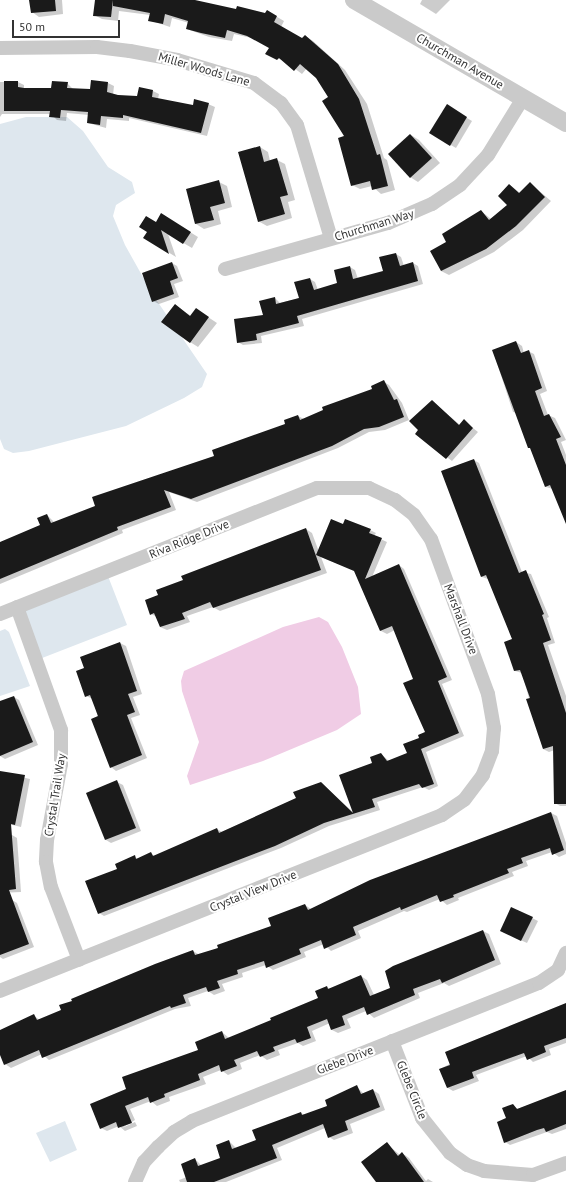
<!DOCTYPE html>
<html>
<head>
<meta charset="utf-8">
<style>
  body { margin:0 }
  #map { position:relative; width:566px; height:1182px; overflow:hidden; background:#fff; font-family:"PT Sans",sans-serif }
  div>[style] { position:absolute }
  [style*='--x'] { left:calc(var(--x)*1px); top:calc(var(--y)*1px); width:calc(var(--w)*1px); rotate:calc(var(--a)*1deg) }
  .green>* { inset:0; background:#dee7ee }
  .water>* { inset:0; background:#f0cce5 }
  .shadow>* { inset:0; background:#0003 }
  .building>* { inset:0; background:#1a1a1a }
  .minor>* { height:14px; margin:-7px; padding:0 7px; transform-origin:7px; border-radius:7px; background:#cacaca }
  .tertiary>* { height:18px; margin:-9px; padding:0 9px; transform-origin:9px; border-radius:9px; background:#cacaca }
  span { translate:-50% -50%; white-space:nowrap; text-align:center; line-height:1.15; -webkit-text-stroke:4px #fff; paint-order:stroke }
  .street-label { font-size:12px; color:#333 }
  .scale { position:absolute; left:12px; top:20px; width:108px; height:18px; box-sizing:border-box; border:2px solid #333; border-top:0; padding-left:5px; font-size:12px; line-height:14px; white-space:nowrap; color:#333; -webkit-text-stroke:3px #fff; paint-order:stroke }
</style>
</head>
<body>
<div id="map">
  <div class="green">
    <i style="clip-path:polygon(26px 117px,67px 117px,83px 131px,108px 167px,132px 182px,135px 193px,116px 205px,113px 216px,125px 245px,153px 295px,207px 374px,202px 387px,184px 398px,126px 426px,29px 451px,13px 453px,4px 449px,0 439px,0 124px)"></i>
    <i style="clip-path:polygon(106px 571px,127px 625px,37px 660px,17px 607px)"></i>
    <i style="clip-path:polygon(5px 629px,9px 632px,30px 686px,0 696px,0 631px)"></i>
    <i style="clip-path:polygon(65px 1121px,77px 1150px,50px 1162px,36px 1133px)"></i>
  </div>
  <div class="water">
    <i style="clip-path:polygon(319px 617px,328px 622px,342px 647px,358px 687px,361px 714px,337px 730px,263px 761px,190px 785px,187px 776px,199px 742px,182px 691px,181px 681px,184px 671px,283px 627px)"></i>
  </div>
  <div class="shadow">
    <i style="clip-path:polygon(30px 0,62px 0,63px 14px,39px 17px,32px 12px)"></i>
    <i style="clip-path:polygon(96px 0,192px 0,237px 10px,266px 14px,267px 11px,284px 21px,281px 27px,302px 40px,305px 36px,313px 41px,345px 70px,367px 104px,384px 158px,387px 160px,395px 190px,381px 194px,372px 186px,360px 189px,352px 185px,346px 137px,330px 97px,317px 77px,307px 68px,302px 74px,286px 62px,267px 53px,270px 47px,256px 39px,234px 34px,232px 41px,209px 37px,187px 29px,189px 23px,172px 18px,170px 27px,149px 20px,150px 15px,119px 11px,118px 21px,102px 19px,94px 15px)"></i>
    <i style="clip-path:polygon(422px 0,450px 0,436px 14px,420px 4px)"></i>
    <i style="clip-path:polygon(0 82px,18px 82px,24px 85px,24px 89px,52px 89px,67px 83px,73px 89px,91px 90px,108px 83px,114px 86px,113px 95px,138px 97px,153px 91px,159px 94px,158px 99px,193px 106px,208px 104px,215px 107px,207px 136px,129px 118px,129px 121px,107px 119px,106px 128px,88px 123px,89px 115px,67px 113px,66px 121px,57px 120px,51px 114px,2px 114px,0 117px)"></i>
    <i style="clip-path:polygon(447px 106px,472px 121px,456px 148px,430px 133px)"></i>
    <i style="clip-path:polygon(411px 135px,419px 140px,440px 163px,418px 182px,410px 177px)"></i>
    <i style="clip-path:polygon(260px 147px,268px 152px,270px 161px,277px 160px,285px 164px,295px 200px,288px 202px,292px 218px,267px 226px,258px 221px)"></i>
    <i style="clip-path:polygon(219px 182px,227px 186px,232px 207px,218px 211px,221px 224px,204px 229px,196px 224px,187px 190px)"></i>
    <i style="clip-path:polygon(530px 183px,551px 201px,523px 230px,494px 252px,449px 275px,441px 271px,447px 242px,481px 211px,491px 219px,509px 206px,510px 185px,520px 193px)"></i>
    <i style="clip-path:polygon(169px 219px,198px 237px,192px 248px,168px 234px,176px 257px,145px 238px,156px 223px)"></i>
    <i style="clip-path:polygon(396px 254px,401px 257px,404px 266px,413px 263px,418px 266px,423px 284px,302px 319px,304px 326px,261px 336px,262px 343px,243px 345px,238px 342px,264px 316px,275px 298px,280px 303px,300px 298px,310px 279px,315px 282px,318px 290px,338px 283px,350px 267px,355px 270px,358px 279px,384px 272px)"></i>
    <i style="clip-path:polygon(172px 263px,177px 266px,183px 281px,174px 284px,179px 297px,159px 304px,153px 301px)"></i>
    <i style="clip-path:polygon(175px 305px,191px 316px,196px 309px,217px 323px,198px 347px,190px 342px)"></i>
    <i style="clip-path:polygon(516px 342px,522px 346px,524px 353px,528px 351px,534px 354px,547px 391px,540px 394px,548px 415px,555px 418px,566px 440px,561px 442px,566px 455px,566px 522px,553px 489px,546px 487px,517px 413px,513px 412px,493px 351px)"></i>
    <i style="clip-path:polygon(384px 382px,389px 385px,402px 403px,409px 420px,385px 430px,369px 432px,338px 448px,197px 502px,169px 492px,176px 510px,122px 530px,123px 533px,0 584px,0 543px,41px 525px,47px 515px,55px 523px,215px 457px,286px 424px,298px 416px,304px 419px,373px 390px)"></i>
    <i style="clip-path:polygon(432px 401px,460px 425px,464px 421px,478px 432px,452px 461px,416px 434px)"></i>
    <i style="clip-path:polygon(474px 460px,479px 463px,522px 572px,531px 574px,549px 617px,547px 618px,555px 643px,548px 645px,566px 696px,566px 746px,549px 752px,543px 749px,522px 673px,515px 671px,514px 640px,488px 579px,482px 577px)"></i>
    <i style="clip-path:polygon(346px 520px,370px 530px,376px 533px,374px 536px,387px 542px,372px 577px,399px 565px,404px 569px,452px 680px,442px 684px,464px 736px,426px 752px,438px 786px,429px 790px,423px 787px,377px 802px,380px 810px,329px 826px,281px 848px,104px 916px,99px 913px,118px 870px,135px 857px,138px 859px,151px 854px,155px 856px,217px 829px,222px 832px,297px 798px,321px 783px,354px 813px,373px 763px,381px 754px,389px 761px,408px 754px,426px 733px,414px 680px,395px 630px,387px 634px,381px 631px,356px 571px,321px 557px,327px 573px,220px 611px,213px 607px,187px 616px,190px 622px,167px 630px,160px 627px,157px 617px,151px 614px,159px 595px,184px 580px,182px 577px,306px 529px,312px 533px,319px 552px)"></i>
    <i style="clip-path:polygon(120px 643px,126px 646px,142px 694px,133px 697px,140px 715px,131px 718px,147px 758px,116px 771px,111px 767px,93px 699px,86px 696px,85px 668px)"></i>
    <i style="clip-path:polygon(14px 697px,19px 700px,38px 745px,5px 759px,0 756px,0 702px)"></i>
    <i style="clip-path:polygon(566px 755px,566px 806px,560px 806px,555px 803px)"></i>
    <i style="clip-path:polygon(0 772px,30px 779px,21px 827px,0 822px)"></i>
    <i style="clip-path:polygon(117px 782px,123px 785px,141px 831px,111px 843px,106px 840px)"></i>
    <i style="clip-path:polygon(551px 813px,557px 816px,566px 843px,566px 854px,559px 857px,552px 852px,526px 861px,528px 866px,512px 872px,514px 876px,458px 898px,459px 900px,447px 905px,440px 899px,407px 912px,404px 911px,358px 931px,361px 938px,331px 951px,324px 944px,304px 952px,306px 957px,273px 970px,266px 965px,242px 973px,243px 977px,222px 984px,225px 991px,214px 995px,208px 991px,188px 998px,191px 1006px,175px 1009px,49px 1060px,42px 1054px,11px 1068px,5px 1064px,0 1053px,0 1031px,34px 1016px,40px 1020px,193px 951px,200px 955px,272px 927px,305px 905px,311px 909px)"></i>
    <i style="clip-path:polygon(12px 835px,17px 838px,21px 892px,0 893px,0 836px)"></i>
    <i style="clip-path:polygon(12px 900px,17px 903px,34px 947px,3px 959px,0 957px,0 904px)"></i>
    <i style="clip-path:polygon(532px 918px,538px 921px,527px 943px,501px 931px)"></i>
    <i style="clip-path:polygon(483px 931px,489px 934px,501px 964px,449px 986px,444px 983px,418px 993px,420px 998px,374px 1018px,366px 1011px,347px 1019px,351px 1028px,338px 1033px,332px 1030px,330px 1023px,312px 1031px,316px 1041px,303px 1046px,298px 1043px,278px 1050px,280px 1055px,267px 1060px,260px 1055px,240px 1063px,242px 1069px,228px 1075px,221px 1070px,203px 1077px,206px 1084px,169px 1097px,170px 1101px,157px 1106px,151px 1101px,130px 1109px,135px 1120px,122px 1128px,135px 1122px,137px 1126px,125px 1131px,119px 1126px,107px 1131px,101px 1128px,128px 1089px,199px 1051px,222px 1032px,229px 1038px,272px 1021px,319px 998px,327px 987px,330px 989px,361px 976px,367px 980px,374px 995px,391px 988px)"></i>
    <i style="clip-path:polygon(566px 1004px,566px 1043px,549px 1049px,551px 1055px,533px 1062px,527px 1056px,476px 1075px,479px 1081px,453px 1091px,448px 1088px,440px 1069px)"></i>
    <i style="clip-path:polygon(357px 1087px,364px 1094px,373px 1090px,379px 1094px,385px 1110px,350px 1124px,353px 1133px,334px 1140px,329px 1137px,325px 1128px,277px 1148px,282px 1160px,226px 1182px,180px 1182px,179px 1180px,187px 1177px,195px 1159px,202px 1166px,222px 1158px,229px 1141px,236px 1148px,257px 1141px,301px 1113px,305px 1115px,328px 1106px)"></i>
    <i style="clip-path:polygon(566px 1091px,566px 1129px,552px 1134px,547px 1132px,510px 1145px,505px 1142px,507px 1119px,512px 1105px,518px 1109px)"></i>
    <i style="clip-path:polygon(387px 1144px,400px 1155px,402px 1153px,409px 1158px,426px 1181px,428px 1179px,433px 1182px,377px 1182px)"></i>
  </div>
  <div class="building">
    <i style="clip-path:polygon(29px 0,55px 0,56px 11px,31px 13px)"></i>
    <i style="clip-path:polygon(95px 0,113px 0,111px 17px,93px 16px)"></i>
    <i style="clip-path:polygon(113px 0,195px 0,236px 9px,237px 6px,265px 13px,267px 10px,277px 16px,274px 22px,302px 38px,305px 35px,338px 64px,359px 99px,377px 155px,380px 154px,388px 186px,372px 190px,370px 181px,351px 186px,338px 138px,344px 136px,322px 101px,328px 97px,316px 78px,300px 64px,294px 71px,279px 58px,277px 60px,265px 54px,269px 48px,247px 36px,227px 30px,225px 38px,201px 33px,186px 29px,188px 21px,165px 14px,163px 24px,148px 21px,150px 13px,113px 6px)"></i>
    <i style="clip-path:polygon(91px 80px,108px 82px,107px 92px,118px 95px,137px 96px,139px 87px,153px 90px,152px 97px,193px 105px,194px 99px,209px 103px,201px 133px,123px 115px,123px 118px,101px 116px,100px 125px,87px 123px,88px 112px,61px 110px,60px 118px,49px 117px,50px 111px,4px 111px,4px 81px,18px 81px,18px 87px,24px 88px,51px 88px,52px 81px,68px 82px,67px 88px,90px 89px)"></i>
    <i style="clip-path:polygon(447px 104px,467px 117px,450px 146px,429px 133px)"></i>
    <i style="clip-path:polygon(410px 134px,432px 158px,410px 178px,388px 154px)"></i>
    <i style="clip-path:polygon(260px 146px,264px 162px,277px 158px,288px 195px,280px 197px,285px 214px,258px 222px,238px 152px)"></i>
    <i style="clip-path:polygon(219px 180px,225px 203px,210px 207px,214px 220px,195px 224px,186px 189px)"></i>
    <i style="clip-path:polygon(530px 182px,545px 197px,516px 226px,486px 249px,441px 271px,430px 251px,446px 242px,442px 234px,481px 210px,489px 220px,507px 205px,498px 196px,509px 184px,519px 193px)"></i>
    <i style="clip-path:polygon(161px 213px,191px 232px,183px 244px,161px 230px,169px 254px,143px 238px,147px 232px,139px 227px,146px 216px,156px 222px)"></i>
    <i style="clip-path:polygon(396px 253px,400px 266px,413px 262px,418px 281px,297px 316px,299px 323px,256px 334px,257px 340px,237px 343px,234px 319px,263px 315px,259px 301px,275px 297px,276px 304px,299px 298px,294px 282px,310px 278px,314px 290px,337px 283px,334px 270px,350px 266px,353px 279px,383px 271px,379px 257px)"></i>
    <i style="clip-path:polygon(172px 262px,178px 278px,170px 281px,174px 294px,152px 302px,142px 273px)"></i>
    <i style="clip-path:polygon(175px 304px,190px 316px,196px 308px,209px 317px,190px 343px,161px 322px)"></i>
    <i style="clip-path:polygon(516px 341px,521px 353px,529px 350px,542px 388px,535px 391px,544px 416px,549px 414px,561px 437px,556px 439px,566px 465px,566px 524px,550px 485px,545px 487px,530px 448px,528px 448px,492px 350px)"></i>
    <i style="clip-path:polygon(384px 380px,394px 400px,397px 399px,404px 417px,379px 427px,364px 429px,332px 446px,191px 499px,164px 490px,171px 507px,117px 527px,118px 530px,0 579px,0 542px,40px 525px,37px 518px,47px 514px,51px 523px,95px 506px,92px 497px,214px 456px,212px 450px,285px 424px,284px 420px,298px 415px,300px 420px,323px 410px,322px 407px,372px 389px,371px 386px)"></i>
    <i style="clip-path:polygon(432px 400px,459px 425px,464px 419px,473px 428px,446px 459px,415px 434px,418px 430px,409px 421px)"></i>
    <i style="clip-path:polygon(474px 459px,519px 573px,526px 570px,544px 614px,542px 615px,551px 640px,543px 643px,566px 713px,566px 804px,554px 804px,553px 746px,543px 749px,526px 699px,530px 698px,520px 670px,514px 671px,504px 642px,512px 639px,486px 575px,481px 577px,441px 471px)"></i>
    <i style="clip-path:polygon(331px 519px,343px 524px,345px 519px,371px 529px,369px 533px,382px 538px,365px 579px,399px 564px,447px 677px,438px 681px,459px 733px,421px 749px,434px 784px,422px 788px,419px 784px,372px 799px,375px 807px,324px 823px,275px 846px,98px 914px,85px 881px,117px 869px,115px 864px,135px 855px,136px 859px,151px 852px,153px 856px,217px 828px,219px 833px,296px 798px,293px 792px,321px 782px,353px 813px,339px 775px,372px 763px,370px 757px,381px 753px,387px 761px,407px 753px,403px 744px,419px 738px,418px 735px,425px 732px,403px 683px,413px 679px,392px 626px,380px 631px,354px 571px,316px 555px)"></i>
    <i style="clip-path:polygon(306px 528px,321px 570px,213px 608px,210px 602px,182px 613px,185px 619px,160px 627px,154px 613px,150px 615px,145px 600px,158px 595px,156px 590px,183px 580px,181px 576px)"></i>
    <i style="clip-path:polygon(120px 642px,137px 691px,128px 694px,135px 712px,127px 715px,142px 755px,110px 768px,91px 719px,98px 716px,90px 695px,85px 697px,76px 671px,84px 668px,80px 657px)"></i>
    <i style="clip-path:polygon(14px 696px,33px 742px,0 756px,0 701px)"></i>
    <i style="clip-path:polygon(0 771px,25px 775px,15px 825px,11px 824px,16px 889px,9px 890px,29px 944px,0 955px)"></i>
    <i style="clip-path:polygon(117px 780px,136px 828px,105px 840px,86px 793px)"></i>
    <i style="clip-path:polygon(551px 812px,564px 850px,552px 855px,550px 848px,521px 858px,523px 863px,507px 869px,509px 873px,453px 895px,454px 897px,440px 902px,437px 895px,401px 910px,400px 907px,353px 927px,356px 935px,335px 944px,324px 949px,321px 940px,299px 949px,301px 954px,266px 968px,264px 961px,237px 970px,238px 974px,217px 981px,220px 988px,208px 992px,206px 987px,183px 995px,186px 1003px,171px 1008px,170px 1006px,42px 1058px,39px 1050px,4px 1065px,0 1055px,0 1030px,34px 1014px,37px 1020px,61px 1010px,59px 1005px,72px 1001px,71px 999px,155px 964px,193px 950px,195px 955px,218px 948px,217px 945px,271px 926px,268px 918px,305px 904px,308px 910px,370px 880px)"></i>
    <i style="clip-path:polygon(511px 907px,533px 917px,521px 941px,500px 931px)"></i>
    <i style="clip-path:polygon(483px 930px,495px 960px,442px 983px,440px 979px,413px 989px,415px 995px,367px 1015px,364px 1007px,342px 1016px,345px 1025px,331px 1030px,327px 1019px,307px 1027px,311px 1038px,297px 1043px,295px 1039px,273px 1047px,275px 1051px,260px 1057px,257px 1051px,234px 1060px,237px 1066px,221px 1072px,219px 1065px,198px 1074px,200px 1080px,164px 1094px,165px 1097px,150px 1103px,148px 1097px,125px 1106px,132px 1123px,118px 1128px,116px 1122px,100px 1129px,90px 1104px,126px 1089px,122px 1077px,198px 1050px,195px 1042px,222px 1031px,225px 1039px,271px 1020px,270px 1018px,318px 998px,315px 991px,327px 986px,328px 989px,361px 975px,370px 996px,390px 988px,385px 971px,393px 966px)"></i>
    <i style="clip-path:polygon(566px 1003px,566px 1038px,544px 1046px,546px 1052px,527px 1060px,524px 1053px,472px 1072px,474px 1078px,447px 1088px,439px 1069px,450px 1065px,445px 1052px)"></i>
    <i style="clip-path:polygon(357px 1085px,361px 1094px,373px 1089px,380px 1107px,345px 1121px,348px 1130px,328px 1138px,323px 1124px,272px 1145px,277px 1158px,214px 1182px,187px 1182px,181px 1164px,195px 1158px,198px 1166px,220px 1158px,216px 1145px,229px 1140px,232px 1149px,256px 1140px,252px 1130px,301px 1112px,302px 1115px,327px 1106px,325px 1100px)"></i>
    <i style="clip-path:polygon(566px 1090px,566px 1124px,546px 1132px,544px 1128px,537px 1130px,504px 1143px,497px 1122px,506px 1118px,502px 1108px,513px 1104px,517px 1109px)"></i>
    <i style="clip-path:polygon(387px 1142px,398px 1156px,402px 1152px,424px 1182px,376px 1182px,361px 1162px)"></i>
  </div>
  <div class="minor">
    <i style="--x:0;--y:48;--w:97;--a:-0.6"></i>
    <i style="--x:97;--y:47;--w:33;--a:7"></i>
    <i style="--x:130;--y:51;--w:48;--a:10.8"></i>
    <i style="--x:177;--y:60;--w:80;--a:16.6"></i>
    <i style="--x:254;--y:83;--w:34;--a:37"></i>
    <i style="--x:281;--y:103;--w:27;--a:54"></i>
    <i style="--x:297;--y:125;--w:118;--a:73.3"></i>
    <i style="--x:225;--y:269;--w:169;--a:-15.8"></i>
    <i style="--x:388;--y:223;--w:48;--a:-23.4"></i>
    <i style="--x:432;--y:204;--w:34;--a:-34"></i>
    <i style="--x:460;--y:185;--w:41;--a:-47"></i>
    <i style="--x:488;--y:155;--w:67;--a:-58.4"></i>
    <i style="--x:17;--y:607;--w:131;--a:70.3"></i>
    <i style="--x:61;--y:730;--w:34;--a:90"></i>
    <i style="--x:61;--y:764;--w:77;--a:100.4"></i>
    <i style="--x:47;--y:840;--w:22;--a:93"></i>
    <i style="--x:46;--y:862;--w:25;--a:79"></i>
    <i style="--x:51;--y:887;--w:78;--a:69"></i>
    <i style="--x:0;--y:614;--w:341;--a:-21.7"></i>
    <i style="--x:317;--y:488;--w:52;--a:0"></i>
    <i style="--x:369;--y:488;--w:29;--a:25"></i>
    <i style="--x:395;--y:500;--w:24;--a:38"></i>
    <i style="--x:414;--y:515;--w:29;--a:55"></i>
    <i style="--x:431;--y:539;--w:165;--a:69.8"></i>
    <i style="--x:488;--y:694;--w:35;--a:80"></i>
    <i style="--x:494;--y:728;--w:23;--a:95"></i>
    <i style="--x:492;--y:751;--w:26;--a:111"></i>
    <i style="--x:483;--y:775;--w:31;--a:127"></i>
    <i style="--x:464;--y:800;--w:27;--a:146"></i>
    <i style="--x:442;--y:815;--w:476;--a:158.3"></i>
    <i style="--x:392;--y:1041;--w:83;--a:68.7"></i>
    <i style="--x:422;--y:1118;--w:45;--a:51.3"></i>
    <i style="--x:450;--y:1153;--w:21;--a:35"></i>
    <i style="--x:467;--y:1165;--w:18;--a:19"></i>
    <i style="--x:484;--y:1171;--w:49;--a:4.7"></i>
    <i style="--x:533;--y:1175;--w:35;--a:-20"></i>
    <i style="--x:135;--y:1182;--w:22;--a:-66"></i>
    <i style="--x:144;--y:1162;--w:21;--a:-47"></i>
    <i style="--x:158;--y:1147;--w:22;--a:-43"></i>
    <i style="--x:174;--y:1132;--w:21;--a:-31"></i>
    <i style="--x:192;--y:1121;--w:373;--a:-21.7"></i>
    <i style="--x:539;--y:983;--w:23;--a:-34"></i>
    <i style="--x:558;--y:970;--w:19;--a:-65"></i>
  </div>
  <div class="tertiary">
    <i style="--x:354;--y:0;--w:245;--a:30.1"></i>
  </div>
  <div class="street-label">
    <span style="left:460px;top:61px;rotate:30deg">Churchman Avenue</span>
    <span style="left:204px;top:69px;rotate:16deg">Miller Woods Lane</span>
    <span style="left:374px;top:225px;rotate:-17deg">Churchman Way</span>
    <span style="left:189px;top:539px;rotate:-22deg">Riva Ridge Drive</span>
    <span style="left:461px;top:619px;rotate:69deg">Marshall Drive</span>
    <span style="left:55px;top:795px;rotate:-81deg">Crystal Trail Way</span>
    <span style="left:253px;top:891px;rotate:-22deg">Crystal View Drive</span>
    <span style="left:345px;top:1060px;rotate:-21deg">Glebe Drive</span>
    <span style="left:412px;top:1090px;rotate:68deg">Glebe Circle</span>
  </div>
  <div class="scale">50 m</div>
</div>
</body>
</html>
